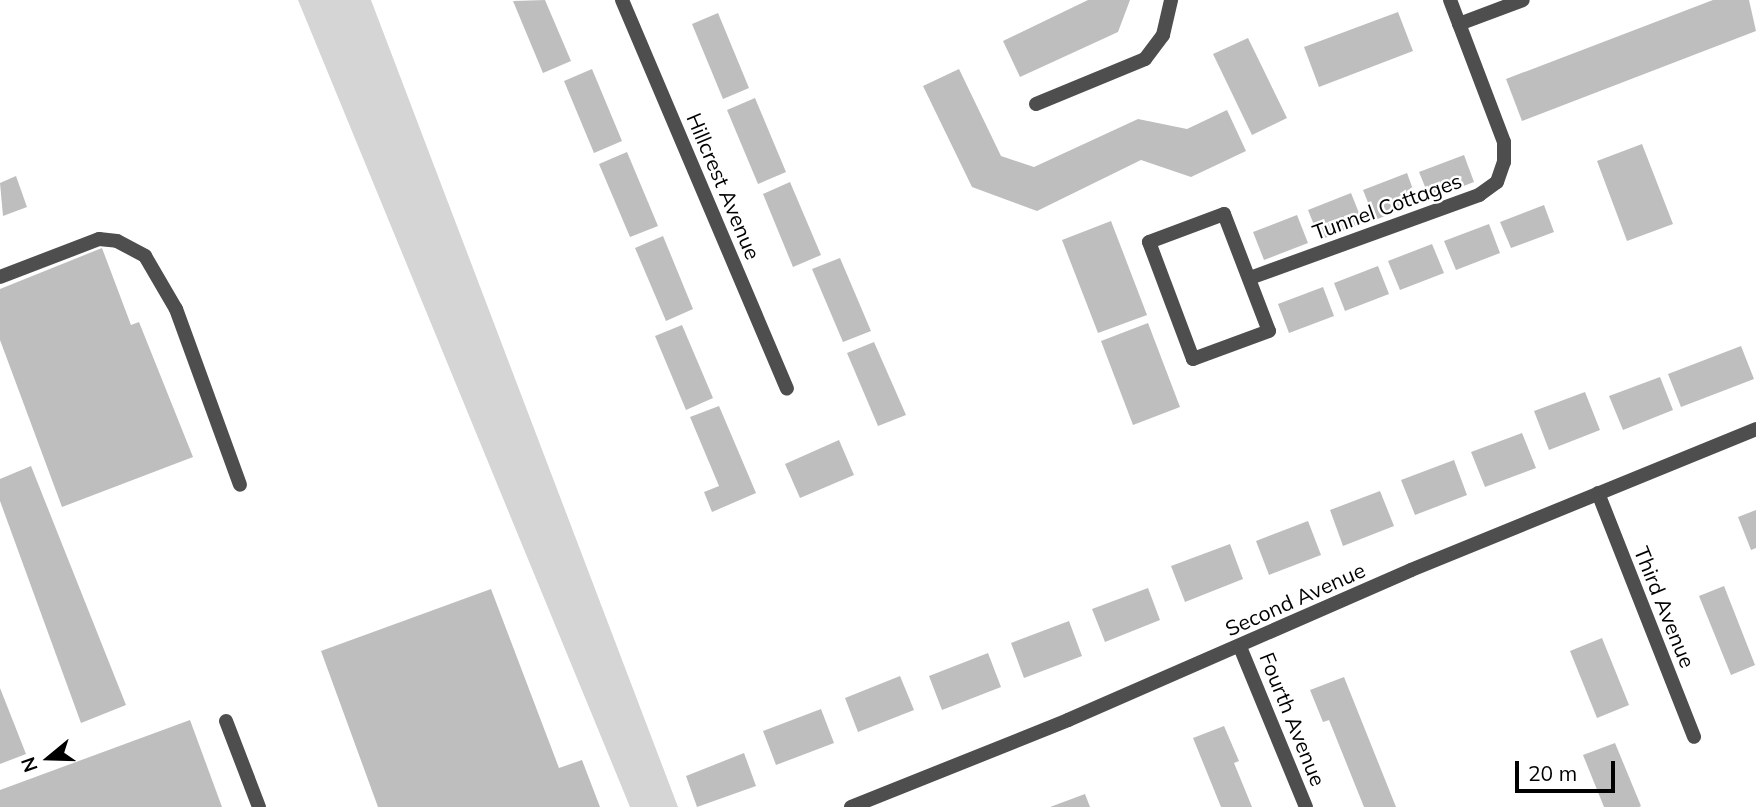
<!DOCTYPE html>
<html>
<head>
<meta charset="utf-8">
<style>
  body { margin:0 }
  #map { position:relative; width:1756px; height:807px; overflow:hidden; background:#fff; font-family:Mulish,sans-serif }
  div>[style] { position:absolute }
  [style*='--x'] { left:calc(var(--x)*1px); top:calc(var(--y)*1px); width:calc(var(--w)*1px); rotate:calc(var(--a)*1deg) }
  .green>* { inset:0; background:#d5d5d5 }
  .building>* { inset:0; background:#bebebe }
  .lane>* { height:14px; margin:-7px; padding:0 7px; transform-origin:7px; border-radius:7px; background:#4e4e4e }
  .street>* { height:14px; margin:-7px; padding:0 7px; transform-origin:7px; border-radius:7px; background:#4e4e4e }
  span { translate:-50% -50%; white-space:nowrap; text-align:center; line-height:1.15; -webkit-text-stroke:5px #fff; paint-order:stroke }
  .street-label { font-size:21px; color:#000 }
  .north { position:absolute; left:14px; top:723px; width:70px; height:70px; -webkit-text-stroke:5px #fff; paint-order:stroke; rotate:251deg; font-size:19px; font-weight:700; line-height:28px; text-align:center; color:#000 }
  .north::after { content:''; display:block; margin:auto; width:24px; height:32px; background:#000; clip-path:polygon(50% 0,100% 100%,50% 72%,0 100%) }
  .scale { position:absolute; left:1515px; top:761px; width:100px; height:32px; box-sizing:border-box; border:4px solid #000; border-top:0; padding-left:9px; font-size:21px; line-height:24px; white-space:nowrap; color:#000; -webkit-text-stroke:5px #fff; paint-order:stroke }
</style>
</head>
<body>
<div id="map">
  <div class="green">
    <i style="clip-path:polygon(298px 0,371px 0,678px 807px,630px 807px)"></i>
  </div>
  <div class="building">
    <i style="clip-path:polygon(545px 0,571px 61px,543px 73px,513px 1px)"></i>
    <i style="clip-path:polygon(1088px 0,1130px 0,1118px 32px,1020px 77px,1003px 41px)"></i>
    <i style="clip-path:polygon(1713px 0,1749px 0,1756px 31px,1522px 121px,1506px 79px)"></i>
    <i style="clip-path:polygon(1398px 12px,1413px 51px,1319px 87px,1304px 47px)"></i>
    <i style="clip-path:polygon(718px 13px,749px 88px,723px 99px,692px 24px)"></i>
    <i style="clip-path:polygon(1248px 38px,1287px 118px,1252px 135px,1213px 54px)"></i>
    <i style="clip-path:polygon(592px 69px,622px 141px,594px 153px,564px 81px)"></i>
    <i style="clip-path:polygon(959px 69px,1001px 156px,1034px 167px,1138px 119px,1187px 129px,1227px 110px,1246px 151px,1191px 177px,1141px 160px,1037px 211px,972px 187px,923px 86px)"></i>
    <i style="clip-path:polygon(755px 98px,786px 172px,758px 184px,727px 110px)"></i>
    <i style="clip-path:polygon(1642px 144px,1673px 224px,1627px 241px,1597px 161px)"></i>
    <i style="clip-path:polygon(627px 152px,658px 226px,630px 237px,599px 164px)"></i>
    <i style="clip-path:polygon(1464px 155px,1474px 182px,1430px 199px,1419px 172px)"></i>
    <i style="clip-path:polygon(1407px 173px,1418px 203px,1375px 220px,1363px 190px)"></i>
    <i style="clip-path:polygon(16px 176px,27px 207px,3px 216px,0 183px)"></i>
    <i style="clip-path:polygon(790px 182px,821px 255px,793px 267px,763px 194px)"></i>
    <i style="clip-path:polygon(1351px 193px,1363px 223px,1320px 240px,1308px 210px)"></i>
    <i style="clip-path:polygon(1544px 205px,1554px 232px,1511px 248px,1500px 222px)"></i>
    <i style="clip-path:polygon(1297px 215px,1308px 243px,1264px 260px,1253px 232px)"></i>
    <i style="clip-path:polygon(1111px 221px,1147px 315px,1098px 333px,1062px 240px)"></i>
    <i style="clip-path:polygon(1489px 224px,1500px 253px,1456px 270px,1444px 241px)"></i>
    <i style="clip-path:polygon(663px 236px,693px 309px,666px 321px,635px 248px)"></i>
    <i style="clip-path:polygon(1432px 244px,1444px 273px,1400px 290px,1388px 261px)"></i>
    <i style="clip-path:polygon(102px 248px,131px 325px,139px 322px,193px 457px,62px 507px,0 340px,0 289px)"></i>
    <i style="clip-path:polygon(840px 258px,871px 331px,843px 342px,812px 269px)"></i>
    <i style="clip-path:polygon(1378px 266px,1389px 294px,1345px 311px,1334px 283px)"></i>
    <i style="clip-path:polygon(1323px 287px,1334px 316px,1289px 333px,1278px 304px)"></i>
    <i style="clip-path:polygon(1148px 323px,1180px 407px,1133px 425px,1101px 341px)"></i>
    <i style="clip-path:polygon(682px 325px,713px 398px,686px 410px,655px 336px)"></i>
    <i style="clip-path:polygon(874px 342px,906px 415px,878px 426px,847px 353px)"></i>
    <i style="clip-path:polygon(1741px 346px,1754px 379px,1681px 407px,1668px 374px)"></i>
    <i style="clip-path:polygon(1660px 377px,1673px 410px,1623px 430px,1609px 396px)"></i>
    <i style="clip-path:polygon(1585px 392px,1600px 430px,1549px 450px,1534px 411px)"></i>
    <i style="clip-path:polygon(719px 406px,756px 493px,712px 512px,704px 492px,719px 486px,690px 417px)"></i>
    <i style="clip-path:polygon(1522px 433px,1536px 468px,1485px 487px,1471px 452px)"></i>
    <i style="clip-path:polygon(839px 440px,854px 475px,800px 498px,785px 464px)"></i>
    <i style="clip-path:polygon(1454px 460px,1467px 495px,1415px 515px,1401px 480px)"></i>
    <i style="clip-path:polygon(31px 466px,126px 705px,81px 723px,0 501px,0 479px)"></i>
    <i style="clip-path:polygon(1380px 491px,1394px 526px,1343px 546px,1330px 510px)"></i>
    <i style="clip-path:polygon(1756px 510px,1756px 548px,1751px 550px,1738px 517px)"></i>
    <i style="clip-path:polygon(1308px 521px,1321px 555px,1269px 575px,1256px 541px)"></i>
    <i style="clip-path:polygon(1230px 544px,1243px 579px,1185px 602px,1171px 566px)"></i>
    <i style="clip-path:polygon(1724px 586px,1755px 665px,1731px 675px,1699px 596px)"></i>
    <i style="clip-path:polygon(1148px 588px,1160px 620px,1105px 642px,1092px 609px)"></i>
    <i style="clip-path:polygon(491px 589px,559px 768px,582px 760px,600px 807px,378px 807px,321px 651px)"></i>
    <i style="clip-path:polygon(1069px 621px,1082px 656px,1024px 678px,1011px 643px)"></i>
    <i style="clip-path:polygon(1602px 638px,1629px 705px,1597px 718px,1570px 651px)"></i>
    <i style="clip-path:polygon(988px 653px,1001px 687px,942px 710px,929px 676px)"></i>
    <i style="clip-path:polygon(900px 676px,914px 710px,858px 732px,845px 698px)"></i>
    <i style="clip-path:polygon(1344px 677px,1396px 807px,1364px 807px,1329px 720px,1323px 722px,1310px 690px)"></i>
    <i style="clip-path:polygon(0 688px,26px 754px,0 764px)"></i>
    <i style="clip-path:polygon(821px 709px,834px 743px,776px 765px,763px 731px)"></i>
    <i style="clip-path:polygon(190px 720px,222px 807px,0 807px,0 790px)"></i>
    <i style="clip-path:polygon(1224px 726px,1239px 761px,1234px 763px,1252px 807px,1221px 807px,1193px 738px)"></i>
    <i style="clip-path:polygon(1615px 743px,1641px 806px,1639px 807px,1604px 807px,1583px 755px)"></i>
    <i style="clip-path:polygon(744px 753px,756px 786px,697px 807px,686px 776px)"></i>
    <i style="clip-path:polygon(1085px 794px,1090px 807px,1050px 807px)"></i>
  </div>
  <div class="lane">
    <i style="--x:0;--y:277;--w:106;--a:-21"></i>
    <i style="--x:99;--y:239;--w:18;--a:6"></i>
    <i style="--x:117;--y:241;--w:32;--a:28"></i>
    <i style="--x:145;--y:256;--w:61;--a:59.7"></i>
    <i style="--x:176;--y:309;--w:187;--a:70"></i>
    <i style="--x:226;--y:721;--w:92;--a:69"></i>
  </div>
  <div class="street">
    <i style="--x:622;--y:0;--w:422;--a:67"></i>
    <i style="--x:1459;--y:24;--w:68;--a:-20.6"></i>
    <i style="--x:1036;--y:104;--w:118;--a:-22.4"></i>
    <i style="--x:1145;--y:59;--w:30;--a:-53"></i>
    <i style="--x:1163;--y:35;--w:36;--a:-77"></i>
    <i style="--x:1224;--y:214;--w:125;--a:69"></i>
    <i style="--x:1269;--y:331;--w:81;--a:159.8"></i>
    <i style="--x:1193;--y:359;--w:125;--a:-110.6"></i>
    <i style="--x:1149;--y:242;--w:80;--a:-20.5"></i>
    <i style="--x:1250;--y:278;--w:244;--a:-19.9"></i>
    <i style="--x:1479;--y:195;--w:22;--a:-36"></i>
    <i style="--x:1497;--y:182;--w:21;--a:-71"></i>
    <i style="--x:1504;--y:162;--w:20;--a:-90"></i>
    <i style="--x:1504;--y:142;--w:152;--a:-110.8"></i>
    <i style="--x:1598;--y:493;--w:262;--a:68.5"></i>
    <i style="--x:1240;--y:647;--w:173;--a:67.6"></i>
    <i style="--x:851;--y:807;--w:234;--a:-21.8"></i>
    <i style="--x:1068;--y:720;--w:374;--a:-23.6"></i>
    <i style="--x:1411;--y:570;--w:373;--a:-22.2"></i>
  </div>
  <div class="street-label">
    <span style="left:724px;top:186px;rotate:67deg">Hillcrest Avenue</span>
    <span style="left:1387px;top:206px;rotate:-20deg">Tunnel Cottages</span>
    <span style="left:1295px;top:599px;rotate:-24deg">Second Avenue</span>
    <span style="left:1665px;top:607px;rotate:68deg">Third Avenue</span>
    <span style="left:1293px;top:719px;rotate:68deg">Fourth Avenue</span>
  </div>
  <div class="north">N</div>
  <div class="scale">20 m</div>
</div>
</body>
</html>
